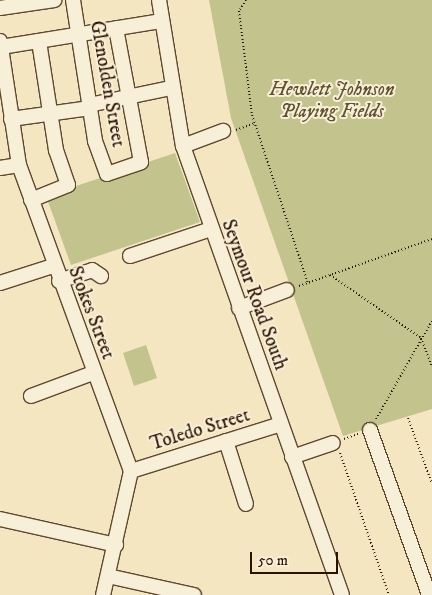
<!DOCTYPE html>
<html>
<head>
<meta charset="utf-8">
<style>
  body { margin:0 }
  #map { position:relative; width:432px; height:595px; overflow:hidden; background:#f3e6c1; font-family:"IM FELL DW Pica",serif }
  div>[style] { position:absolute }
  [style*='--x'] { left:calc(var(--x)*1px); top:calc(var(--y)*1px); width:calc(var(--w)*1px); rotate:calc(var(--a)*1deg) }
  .green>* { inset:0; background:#c3c38d }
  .path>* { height:2px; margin-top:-1px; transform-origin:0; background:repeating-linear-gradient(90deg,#2b1300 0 1px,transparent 0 3.5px) }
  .roads { filter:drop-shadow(1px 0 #5d4830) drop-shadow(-1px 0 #5d4830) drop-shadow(0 1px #5d4830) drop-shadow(0 -1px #5d4830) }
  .minor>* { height:14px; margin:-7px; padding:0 7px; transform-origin:7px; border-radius:7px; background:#f7efd7 }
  span { translate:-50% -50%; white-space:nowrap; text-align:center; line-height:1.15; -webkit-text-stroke:4px #f7efd7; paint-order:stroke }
  .street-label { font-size:19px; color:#2b1300 }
  .park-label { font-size:19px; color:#605131; font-style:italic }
  .scale { position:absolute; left:250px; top:552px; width:88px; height:22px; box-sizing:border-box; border:2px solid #2b1300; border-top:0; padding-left:6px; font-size:15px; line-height:18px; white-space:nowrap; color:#2b1300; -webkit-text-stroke:4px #f7efd7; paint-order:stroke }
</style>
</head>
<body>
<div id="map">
  <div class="green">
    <i style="clip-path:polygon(209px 0,432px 0,432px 409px,343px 436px,231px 118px)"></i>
    <i style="clip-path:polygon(175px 153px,200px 222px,71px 265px,46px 196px)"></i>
    <i style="clip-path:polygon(146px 345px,157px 378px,134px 386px,123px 353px)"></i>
  </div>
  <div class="path">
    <i style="--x:246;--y:0;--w:13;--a:122"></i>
    <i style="--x:239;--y:11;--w:105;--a:82.9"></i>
    <i style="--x:252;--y:115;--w:177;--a:71.6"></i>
    <i style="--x:236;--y:130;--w:20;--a:-20"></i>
    <i style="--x:330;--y:275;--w:111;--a:34.7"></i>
    <i style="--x:421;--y:338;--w:30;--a:69"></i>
    <i style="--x:299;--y:286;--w:141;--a:-19.5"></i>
    <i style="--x:408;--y:418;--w:70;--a:70"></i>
    <i style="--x:376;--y:419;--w:113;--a:-60.3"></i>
    <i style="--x:344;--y:439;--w:15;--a:-20"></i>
    <i style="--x:340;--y:453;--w:150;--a:71"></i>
  </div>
  <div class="roads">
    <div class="minor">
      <i style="--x:73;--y:0;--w:143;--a:81.1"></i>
      <i style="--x:95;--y:141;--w:35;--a:70"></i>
      <i style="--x:107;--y:174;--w:36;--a:-19"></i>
      <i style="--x:141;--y:162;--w:136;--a:-100.6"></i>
      <i style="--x:159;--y:0;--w:148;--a:80.7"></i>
      <i style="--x:183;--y:146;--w:476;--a:70.5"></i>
      <i style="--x:0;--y:8;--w:55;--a:-8.4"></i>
      <i style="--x:0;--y:41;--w:125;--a:81.3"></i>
      <i style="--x:19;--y:165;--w:326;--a:69.9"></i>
      <i style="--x:131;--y:471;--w:127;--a:102.7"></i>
      <i style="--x:1;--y:47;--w:163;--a:-9.2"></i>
      <i style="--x:89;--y:105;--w:84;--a:-11.7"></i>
      <i style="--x:11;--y:119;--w:80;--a:-7.9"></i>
      <i style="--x:183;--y:146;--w:43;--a:-20.6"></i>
      <i style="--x:0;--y:168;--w:19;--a:-9"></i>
      <i style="--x:31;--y:200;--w:40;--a:-22"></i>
      <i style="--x:68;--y:185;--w:37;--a:-109"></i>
      <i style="--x:56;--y:150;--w:110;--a:-98.9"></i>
      <i style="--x:130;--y:256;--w:85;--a:-18.4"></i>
      <i style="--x:59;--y:281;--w:35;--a:-18"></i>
      <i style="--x:92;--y:270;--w:11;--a:34"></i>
      <i style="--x:0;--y:283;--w:56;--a:-17.8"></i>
      <i style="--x:239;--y:308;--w:51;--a:-20.6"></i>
      <i style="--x:31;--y:396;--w:66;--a:-20.4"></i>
      <i style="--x:370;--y:430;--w:175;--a:70.3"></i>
      <i style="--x:226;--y:441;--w:66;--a:72.4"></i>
      <i style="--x:292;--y:457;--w:43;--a:-18.9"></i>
      <i style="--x:131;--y:471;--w:157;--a:-17.4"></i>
      <i style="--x:0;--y:519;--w:119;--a:12.6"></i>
      <i style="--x:108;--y:576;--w:88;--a:12.5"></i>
    </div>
  </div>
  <div class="street-label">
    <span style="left:107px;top:84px;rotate:80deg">Glenolden Street</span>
    <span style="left:254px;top:295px;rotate:70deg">Seymour Road South</span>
    <span style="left:91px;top:313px;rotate:69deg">Stokes Street</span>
    <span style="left:200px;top:430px;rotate:-17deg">Toledo Street</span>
  </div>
  <div class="park-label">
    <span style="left:332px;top:101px">Hewlett Johnson<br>Playing Fields</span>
  </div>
  <div class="scale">50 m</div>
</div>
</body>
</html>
